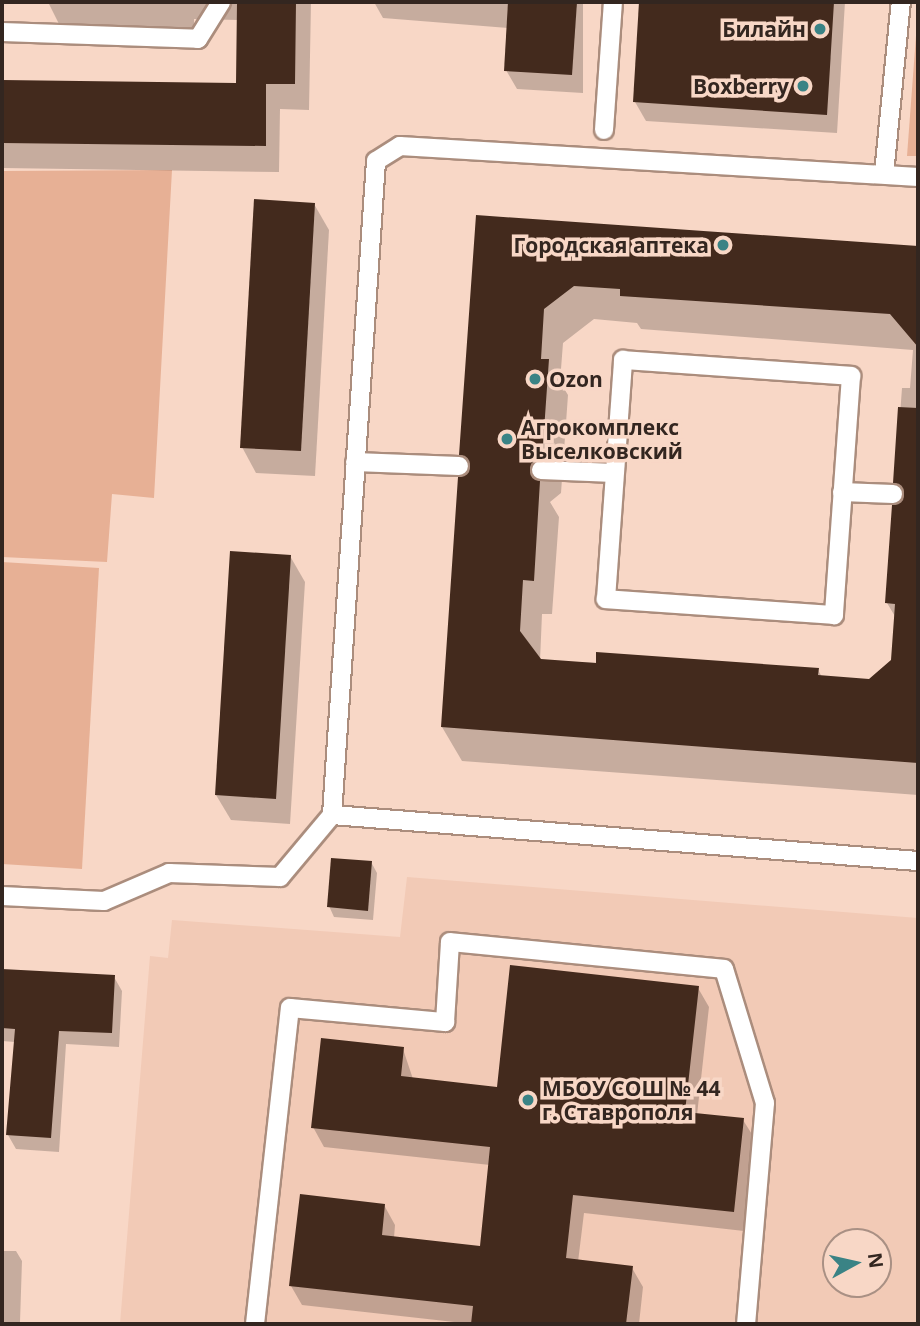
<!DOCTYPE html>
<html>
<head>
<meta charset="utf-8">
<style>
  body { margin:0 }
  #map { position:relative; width:920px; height:1326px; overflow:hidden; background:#f8d7c6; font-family:"Open Sans",sans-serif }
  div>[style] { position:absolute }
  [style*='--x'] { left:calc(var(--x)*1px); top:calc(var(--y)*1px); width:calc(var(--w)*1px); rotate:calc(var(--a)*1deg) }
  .built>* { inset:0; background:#f2cab6 }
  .green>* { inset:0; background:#e7b095 }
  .shadow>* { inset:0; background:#0003 }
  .building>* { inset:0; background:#432a1d }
  .roads { filter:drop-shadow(2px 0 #ab8d7d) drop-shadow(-2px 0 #ab8d7d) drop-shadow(0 2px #ab8d7d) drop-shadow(0 -2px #ab8d7d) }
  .service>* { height:18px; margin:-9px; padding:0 9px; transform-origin:9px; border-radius:9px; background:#fff }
  .dots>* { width:19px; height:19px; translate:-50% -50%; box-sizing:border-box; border:4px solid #f8d7c6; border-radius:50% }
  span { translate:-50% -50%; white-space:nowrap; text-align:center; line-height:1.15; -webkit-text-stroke:7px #f8d7c6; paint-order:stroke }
  .poi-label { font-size:21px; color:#332620; font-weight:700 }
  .right { translate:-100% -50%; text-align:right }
  .left { translate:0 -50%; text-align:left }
  .frame { position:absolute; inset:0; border:4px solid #332620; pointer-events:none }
  .north { position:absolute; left:822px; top:1228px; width:70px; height:70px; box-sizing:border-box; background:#f8d7c6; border:2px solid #a99084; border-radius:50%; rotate:82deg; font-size:19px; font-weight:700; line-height:28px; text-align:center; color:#332620 }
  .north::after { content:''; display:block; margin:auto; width:24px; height:32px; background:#3a8385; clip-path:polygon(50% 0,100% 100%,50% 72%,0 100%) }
</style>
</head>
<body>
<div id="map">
  <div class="built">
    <i style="clip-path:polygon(evenodd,407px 877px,918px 918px,918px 1324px,120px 1324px,150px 956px,168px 958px,172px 920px,400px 937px,407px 877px,836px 1242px,878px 1242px,878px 1284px,836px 1284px,836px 1242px)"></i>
  </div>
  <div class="green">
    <i style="clip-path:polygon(918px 9px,918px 156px,907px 156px)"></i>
    <i style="clip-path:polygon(172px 170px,154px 498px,112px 494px,107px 562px,2px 557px,2px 171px)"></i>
    <i style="clip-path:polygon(2px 562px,99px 568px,82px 869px,2px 864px)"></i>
  </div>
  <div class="shadow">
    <i style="clip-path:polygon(48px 2px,311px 2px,309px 110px,280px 109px,279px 172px,2px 168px,2px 82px,237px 85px,238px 20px,194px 19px,194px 33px,63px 32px)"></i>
    <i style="clip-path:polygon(374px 2px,583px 2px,583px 93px,517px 89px,506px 70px,508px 28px,383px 18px)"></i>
    <i style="clip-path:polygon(641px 2px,845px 2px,837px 133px,646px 121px,635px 102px)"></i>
    <i style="clip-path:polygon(314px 204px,329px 230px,315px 476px,256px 473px,242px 447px)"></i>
    <i style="clip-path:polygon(evenodd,478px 216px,918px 248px,918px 795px,462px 761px,442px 727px,470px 470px,461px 454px,478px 216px,594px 319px,637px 323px,641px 329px,913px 350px,910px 388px,902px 388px,895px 482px,904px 498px,887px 603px,896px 618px,893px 661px,870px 680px,822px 677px,818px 670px,540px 661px,542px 614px,552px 614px,559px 517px,550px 502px,561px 493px,568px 395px,560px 382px,563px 343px,594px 319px)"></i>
    <i style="clip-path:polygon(290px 556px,305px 582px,290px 824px,231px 820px,216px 795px)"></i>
    <i style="clip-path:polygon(371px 862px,377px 873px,373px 920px,334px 917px,329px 906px)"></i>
    <i style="clip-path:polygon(2px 971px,114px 977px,122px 991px,119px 1047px,66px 1044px,59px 1152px,16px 1149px,8px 1135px,15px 1042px,2px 1041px)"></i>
    <i style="clip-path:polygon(698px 988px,709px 1007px,697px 1115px,743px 1120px,755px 1139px,744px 1231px,584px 1213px,578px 1262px,632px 1268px,643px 1287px,639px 1324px,472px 1324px,302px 1305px,291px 1286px,384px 1205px,395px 1225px,394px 1238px,481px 1247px,490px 1165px,324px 1147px,313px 1127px,403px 1049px,413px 1079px,498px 1089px)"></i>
    <i style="clip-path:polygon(2px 1251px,16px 1251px,22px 1261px,20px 1322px,31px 1324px,2px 1324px)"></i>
  </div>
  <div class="building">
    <i style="clip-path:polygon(237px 2px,296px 2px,295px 84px,266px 84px,266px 146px,2px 143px,2px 80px,236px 83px)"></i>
    <i style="clip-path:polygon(508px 2px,577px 2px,572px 75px,504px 71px)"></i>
    <i style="clip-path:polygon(639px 2px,834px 2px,827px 115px,633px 102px)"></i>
    <i style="clip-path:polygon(254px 199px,315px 203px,301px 451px,240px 448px)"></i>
    <i style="clip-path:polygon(476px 215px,918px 246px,918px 347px,890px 314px,620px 296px,620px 289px,574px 286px,544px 309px,541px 359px,549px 359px,542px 459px,530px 470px,540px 481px,534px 581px,523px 580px,520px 631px,541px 659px,596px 663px,596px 652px,819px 668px,818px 675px,869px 679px,891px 660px,895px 604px,885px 603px,892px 505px,904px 494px,893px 483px,898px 407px,918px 408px,918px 763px,441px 727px,458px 477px,470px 467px,459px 455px)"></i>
    <i style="clip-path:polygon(230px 551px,291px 555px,276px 799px,215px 795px)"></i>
    <i style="clip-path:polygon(331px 858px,372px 861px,368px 911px,327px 907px)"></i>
    <i style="clip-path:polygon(510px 965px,699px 986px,685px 1112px,744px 1118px,734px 1212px,573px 1195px,566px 1258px,633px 1266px,626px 1324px,471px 1324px,473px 1306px,289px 1286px,300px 1194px,385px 1204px,382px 1235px,480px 1246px,490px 1147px,311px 1128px,321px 1038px,404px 1047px,401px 1076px,497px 1087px)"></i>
    <i style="clip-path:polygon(2px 969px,115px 975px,112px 1033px,59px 1031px,51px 1138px,6px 1135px,15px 1029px,2px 1028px)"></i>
  </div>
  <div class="roads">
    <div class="service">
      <i style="--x:2;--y:32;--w:196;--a:2"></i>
      <i style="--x:198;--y:39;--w:44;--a:-58.1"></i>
      <i style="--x:604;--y:130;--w:128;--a:-86"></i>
      <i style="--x:884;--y:174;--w:173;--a:-84.4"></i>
      <i style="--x:918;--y:177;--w:519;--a:-176.58"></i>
      <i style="--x:400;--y:146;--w:28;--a:148"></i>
      <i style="--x:376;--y:161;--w:655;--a:93.85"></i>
      <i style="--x:332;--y:815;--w:588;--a:4.49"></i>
      <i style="--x:623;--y:360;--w:229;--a:4"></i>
      <i style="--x:851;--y:376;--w:240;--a:94.1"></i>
      <i style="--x:834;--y:615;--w:229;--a:-176"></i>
      <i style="--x:606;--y:599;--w:240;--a:-85.9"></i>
      <i style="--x:355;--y:462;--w:104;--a:2.2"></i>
      <i style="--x:541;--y:470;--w:73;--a:2.4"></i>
      <i style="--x:842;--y:492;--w:51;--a:2.2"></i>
      <i style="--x:2;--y:896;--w:102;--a:2.8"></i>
      <i style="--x:104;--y:901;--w:71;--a:-23.3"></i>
      <i style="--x:169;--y:873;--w:111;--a:2.1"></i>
      <i style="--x:280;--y:877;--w:81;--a:-50"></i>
      <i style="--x:255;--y:1324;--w:318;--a:-83.7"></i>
      <i style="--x:290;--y:1008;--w:156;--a:5.2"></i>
      <i style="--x:445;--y:1022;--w:80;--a:-86.4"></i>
      <i style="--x:450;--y:942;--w:275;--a:5.6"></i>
      <i style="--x:724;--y:969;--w:140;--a:73"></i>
      <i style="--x:765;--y:1103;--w:222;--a:94.9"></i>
    </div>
  </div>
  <div class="dots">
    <i style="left:820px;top:29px;background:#3a8385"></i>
    <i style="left:803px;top:86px;background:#3a8385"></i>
    <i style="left:723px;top:245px;background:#3a8385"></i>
    <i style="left:535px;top:379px;background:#3a8385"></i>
    <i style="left:507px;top:439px;background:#3a8385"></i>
    <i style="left:528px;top:1100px;background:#3a8385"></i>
  </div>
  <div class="poi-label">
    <span class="right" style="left:806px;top:29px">Билайн</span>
    <span class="right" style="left:789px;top:86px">Boxberry</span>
    <span class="right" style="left:709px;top:245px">Городская аптека</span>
    <span class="left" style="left:549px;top:379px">Ozon</span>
    <span class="left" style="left:521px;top:439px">Агрокомплекс<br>Выселковский</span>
    <span class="left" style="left:542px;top:1100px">МБОУ СОШ № 44<br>г. Ставрополя</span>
  </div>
  <div class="frame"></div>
  <div class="north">N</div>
</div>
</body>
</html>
